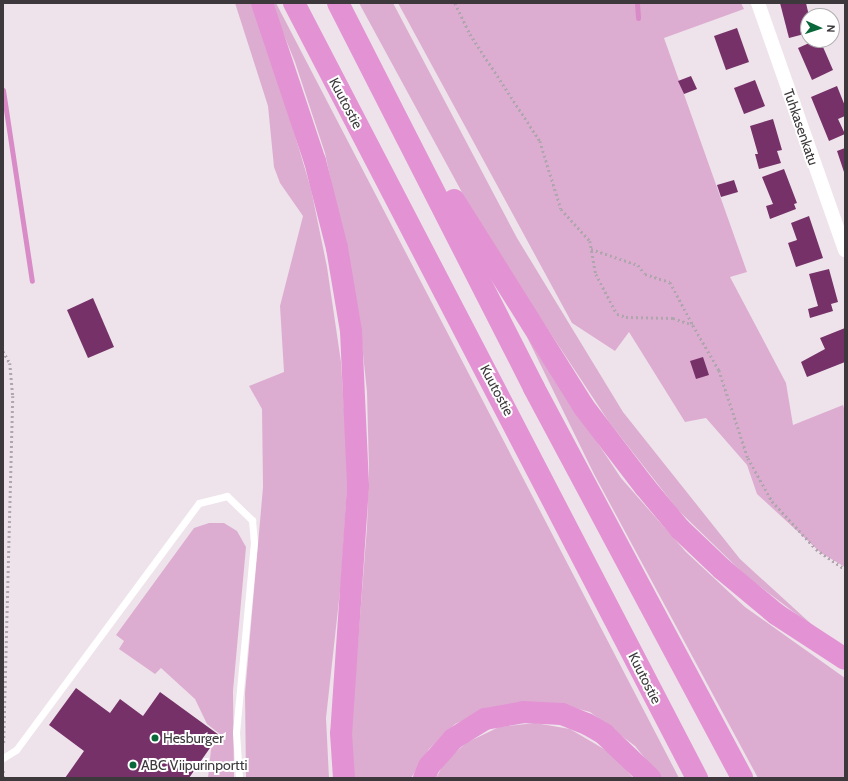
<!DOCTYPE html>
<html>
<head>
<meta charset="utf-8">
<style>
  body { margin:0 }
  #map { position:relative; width:848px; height:781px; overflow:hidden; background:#eee3eb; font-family:Cabin,sans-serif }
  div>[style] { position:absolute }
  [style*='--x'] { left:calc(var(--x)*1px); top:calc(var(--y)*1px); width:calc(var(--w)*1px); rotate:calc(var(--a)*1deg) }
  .green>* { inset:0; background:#ddadd1 }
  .stream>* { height:5px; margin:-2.5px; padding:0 2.5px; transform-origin:2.5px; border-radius:2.5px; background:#d88bc7 }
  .building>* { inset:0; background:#763169 }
  .path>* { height:2.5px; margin-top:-1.25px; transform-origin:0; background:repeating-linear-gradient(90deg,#aea6ac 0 2px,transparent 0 5px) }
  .service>* { height:7px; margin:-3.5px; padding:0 3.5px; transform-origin:3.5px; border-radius:3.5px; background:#fff }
  .minor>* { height:14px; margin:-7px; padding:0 7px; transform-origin:7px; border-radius:7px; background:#fff }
  .trunk>* { height:22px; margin:-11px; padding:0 11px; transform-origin:11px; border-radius:11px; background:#e393d3 }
  .dots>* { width:11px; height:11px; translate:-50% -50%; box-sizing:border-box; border:2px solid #fff; border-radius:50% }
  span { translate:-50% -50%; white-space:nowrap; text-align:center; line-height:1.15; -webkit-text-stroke:4px #fff; paint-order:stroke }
  .street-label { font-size:14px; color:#3c383b }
  .poi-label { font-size:14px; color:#3c383b }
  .left { translate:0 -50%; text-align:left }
  .frame { position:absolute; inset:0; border:4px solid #3c383b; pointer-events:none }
  .north { position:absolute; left:800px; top:8px; width:40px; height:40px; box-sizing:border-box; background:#fff; border:1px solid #b1afb1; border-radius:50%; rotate:93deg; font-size:11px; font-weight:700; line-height:16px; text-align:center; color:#3c383b }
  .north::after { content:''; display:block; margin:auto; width:14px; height:18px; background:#09673a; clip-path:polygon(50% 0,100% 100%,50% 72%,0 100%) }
</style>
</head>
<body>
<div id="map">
  <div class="green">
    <i style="clip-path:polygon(235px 3px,251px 3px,282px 92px,311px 189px,327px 267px,341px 362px,348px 472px,341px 582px,326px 718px,329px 778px,246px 778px,245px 693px,263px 487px,262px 409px,249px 386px,284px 372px,280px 306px,303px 216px,280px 183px,274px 167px,268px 106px)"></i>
    <i style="clip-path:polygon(271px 3px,276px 3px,679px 778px,661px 778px,635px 746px,590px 712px,556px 703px,487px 710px,455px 724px,429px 749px,411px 778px,353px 778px,350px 745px,367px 527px,369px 470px,367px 392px,359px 315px,325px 153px,295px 62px)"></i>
    <i style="clip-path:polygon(359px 3px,393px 3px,517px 238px,623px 412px,740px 559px,820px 632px,746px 576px,678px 510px,609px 422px,483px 231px)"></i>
    <i style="clip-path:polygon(398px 3px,741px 3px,744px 9px,664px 38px,747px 272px,730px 277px,786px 383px,793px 425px,843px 405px,845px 411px,845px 567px,821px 553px,757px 494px,747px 465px,706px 418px,685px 422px,629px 332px,615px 351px,572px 323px)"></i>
    <i style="clip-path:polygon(527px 337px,621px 478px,686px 552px,745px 607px,845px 678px,845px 778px,758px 778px,594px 474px)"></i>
    <i style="clip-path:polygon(209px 523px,224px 523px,237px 531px,246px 547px,233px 691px,234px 778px,208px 778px,211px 749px,221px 735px,207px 724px,195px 699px,161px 668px,155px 674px,119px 649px,124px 641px,116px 635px,194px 528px)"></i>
    <i style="clip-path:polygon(535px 723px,570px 729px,614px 755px,633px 778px,436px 778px,444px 763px,466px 743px,499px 727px)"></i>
  </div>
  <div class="stream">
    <i style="--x:637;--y:3;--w:15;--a:86"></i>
    <i style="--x:3;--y:90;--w:193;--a:81.4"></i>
  </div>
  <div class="building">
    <i style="clip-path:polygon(780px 3px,806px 3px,809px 16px,808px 33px,789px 38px)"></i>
    <i style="clip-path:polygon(737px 28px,749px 62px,726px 70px,714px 36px)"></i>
    <i style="clip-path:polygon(816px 40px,820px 40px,833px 70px,812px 80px,798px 48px)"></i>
    <i style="clip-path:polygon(691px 76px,697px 89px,684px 94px,678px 81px)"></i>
    <i style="clip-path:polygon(755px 80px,765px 106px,744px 114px,734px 88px)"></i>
    <i style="clip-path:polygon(837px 86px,845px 106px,845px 116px,838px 119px,845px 134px,829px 141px,811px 97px)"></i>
    <i style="clip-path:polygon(773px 119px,782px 150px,777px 151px,781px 163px,759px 169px,755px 154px,758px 154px,750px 126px)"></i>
    <i style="clip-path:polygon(845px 148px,845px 175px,837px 151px)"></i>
    <i style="clip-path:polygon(784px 169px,797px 203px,794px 204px,796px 209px,770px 219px,766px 206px,773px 204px,762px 177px)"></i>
    <i style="clip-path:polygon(734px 180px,738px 192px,721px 197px,717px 185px)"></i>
    <i style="clip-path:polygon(809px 216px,823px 258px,796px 267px,788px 243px,797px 240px,791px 223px)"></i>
    <i style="clip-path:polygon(829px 269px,838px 302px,831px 304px,833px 311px,810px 318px,808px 309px,818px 306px,809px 274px)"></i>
    <i style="clip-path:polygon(93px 298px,114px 347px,88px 358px,67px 310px)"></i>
    <i style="clip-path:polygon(845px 328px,845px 362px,807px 377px,801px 362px,825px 349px,820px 338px)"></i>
    <i style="clip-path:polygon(703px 357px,709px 375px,696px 379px,690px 361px)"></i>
    <i style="clip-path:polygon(76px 688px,110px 713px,120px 699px,143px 716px,160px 692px,219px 735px,189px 778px,65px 778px,84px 751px,49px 725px)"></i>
  </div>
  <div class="path">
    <i style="--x:455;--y:3;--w:34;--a:64"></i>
    <i style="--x:470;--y:34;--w:128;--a:56.8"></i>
    <i style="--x:540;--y:141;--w:71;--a:72.8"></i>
    <i style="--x:561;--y:209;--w:43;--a:47.8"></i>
    <i style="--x:590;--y:241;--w:34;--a:80"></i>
    <i style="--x:596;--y:274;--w:45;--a:62.3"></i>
    <i style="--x:617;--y:314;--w:9;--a:18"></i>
    <i style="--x:626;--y:317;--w:47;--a:1.2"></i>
    <i style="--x:673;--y:318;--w:21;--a:19"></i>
    <i style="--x:693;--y:325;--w:52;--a:60"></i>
    <i style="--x:719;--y:370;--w:93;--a:71.8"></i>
    <i style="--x:748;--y:458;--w:49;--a:60.8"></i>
    <i style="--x:772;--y:501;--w:65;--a:47.5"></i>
    <i style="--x:816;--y:549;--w:35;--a:35"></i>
    <i style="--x:591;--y:249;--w:50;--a:18.8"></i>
    <i style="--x:638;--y:265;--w:11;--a:52"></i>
    <i style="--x:645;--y:274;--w:26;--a:18"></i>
    <i style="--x:670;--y:282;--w:49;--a:61.9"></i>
    <i style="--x:3;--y:351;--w:14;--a:60"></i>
    <i style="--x:10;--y:363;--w:33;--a:85"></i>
    <i style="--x:13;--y:396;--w:349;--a:91.5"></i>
    <i style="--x:3;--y:778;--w:10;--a:-90"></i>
  </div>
  <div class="service">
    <i style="--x:3;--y:758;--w:15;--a:-32"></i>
    <i style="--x:16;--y:750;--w:307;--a:-53.5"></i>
    <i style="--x:199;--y:503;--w:29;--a:-14"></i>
    <i style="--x:227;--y:496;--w:35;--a:44"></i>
    <i style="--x:252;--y:520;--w:22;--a:85"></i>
    <i style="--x:254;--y:542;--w:191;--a:95.4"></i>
    <i style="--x:236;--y:732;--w:46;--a:86.3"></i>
  </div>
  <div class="minor">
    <i style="--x:758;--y:3;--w:262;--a:70.6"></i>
  </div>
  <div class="trunk">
    <i style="--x:262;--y:3;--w:167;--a:71.5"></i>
    <i style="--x:315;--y:161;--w:90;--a:75.8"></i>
    <i style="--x:337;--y:248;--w:84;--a:80.4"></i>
    <i style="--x:351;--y:331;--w:155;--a:87.4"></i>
    <i style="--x:358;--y:486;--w:248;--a:93.9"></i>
    <i style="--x:341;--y:733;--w:45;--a:86.2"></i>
    <i style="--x:294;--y:3;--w:874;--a:62.53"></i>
    <i style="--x:338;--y:3;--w:432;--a:63"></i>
    <i style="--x:534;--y:388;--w:442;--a:61.9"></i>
    <i style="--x:454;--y:200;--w:243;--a:57.9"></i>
    <i style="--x:583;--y:406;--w:102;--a:52.6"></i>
    <i style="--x:645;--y:487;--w:55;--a:50.2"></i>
    <i style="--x:680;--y:529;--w:58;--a:43.6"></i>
    <i style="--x:722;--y:569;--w:70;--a:39.8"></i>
    <i style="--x:776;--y:614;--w:82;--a:33.1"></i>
    <i style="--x:424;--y:778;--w:13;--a:-67"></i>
    <i style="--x:429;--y:766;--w:36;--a:-48"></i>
    <i style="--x:453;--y:739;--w:38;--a:-32"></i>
    <i style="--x:485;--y:719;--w:39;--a:-10"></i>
    <i style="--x:523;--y:712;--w:39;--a:3"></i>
    <i style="--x:562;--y:714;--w:27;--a:22"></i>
    <i style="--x:587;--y:724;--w:20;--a:30"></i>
    <i style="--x:604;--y:734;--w:64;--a:43.7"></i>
  </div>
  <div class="dots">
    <i style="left:155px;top:738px;background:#09673a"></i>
    <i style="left:133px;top:765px;background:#09673a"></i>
  </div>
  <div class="street-label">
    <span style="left:346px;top:103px;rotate:62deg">Kuutostie</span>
    <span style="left:801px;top:127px;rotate:71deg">Tuhkasenkatu</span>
    <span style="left:497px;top:390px;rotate:62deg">Kuutostie</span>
    <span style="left:645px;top:678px;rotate:63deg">Kuutostie</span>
  </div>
  <div class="poi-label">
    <span class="left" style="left:163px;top:738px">Hesburger</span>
    <span class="left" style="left:141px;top:765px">ABC Viipurinportti</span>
  </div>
  <div class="frame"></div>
  <div class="north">N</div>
</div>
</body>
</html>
